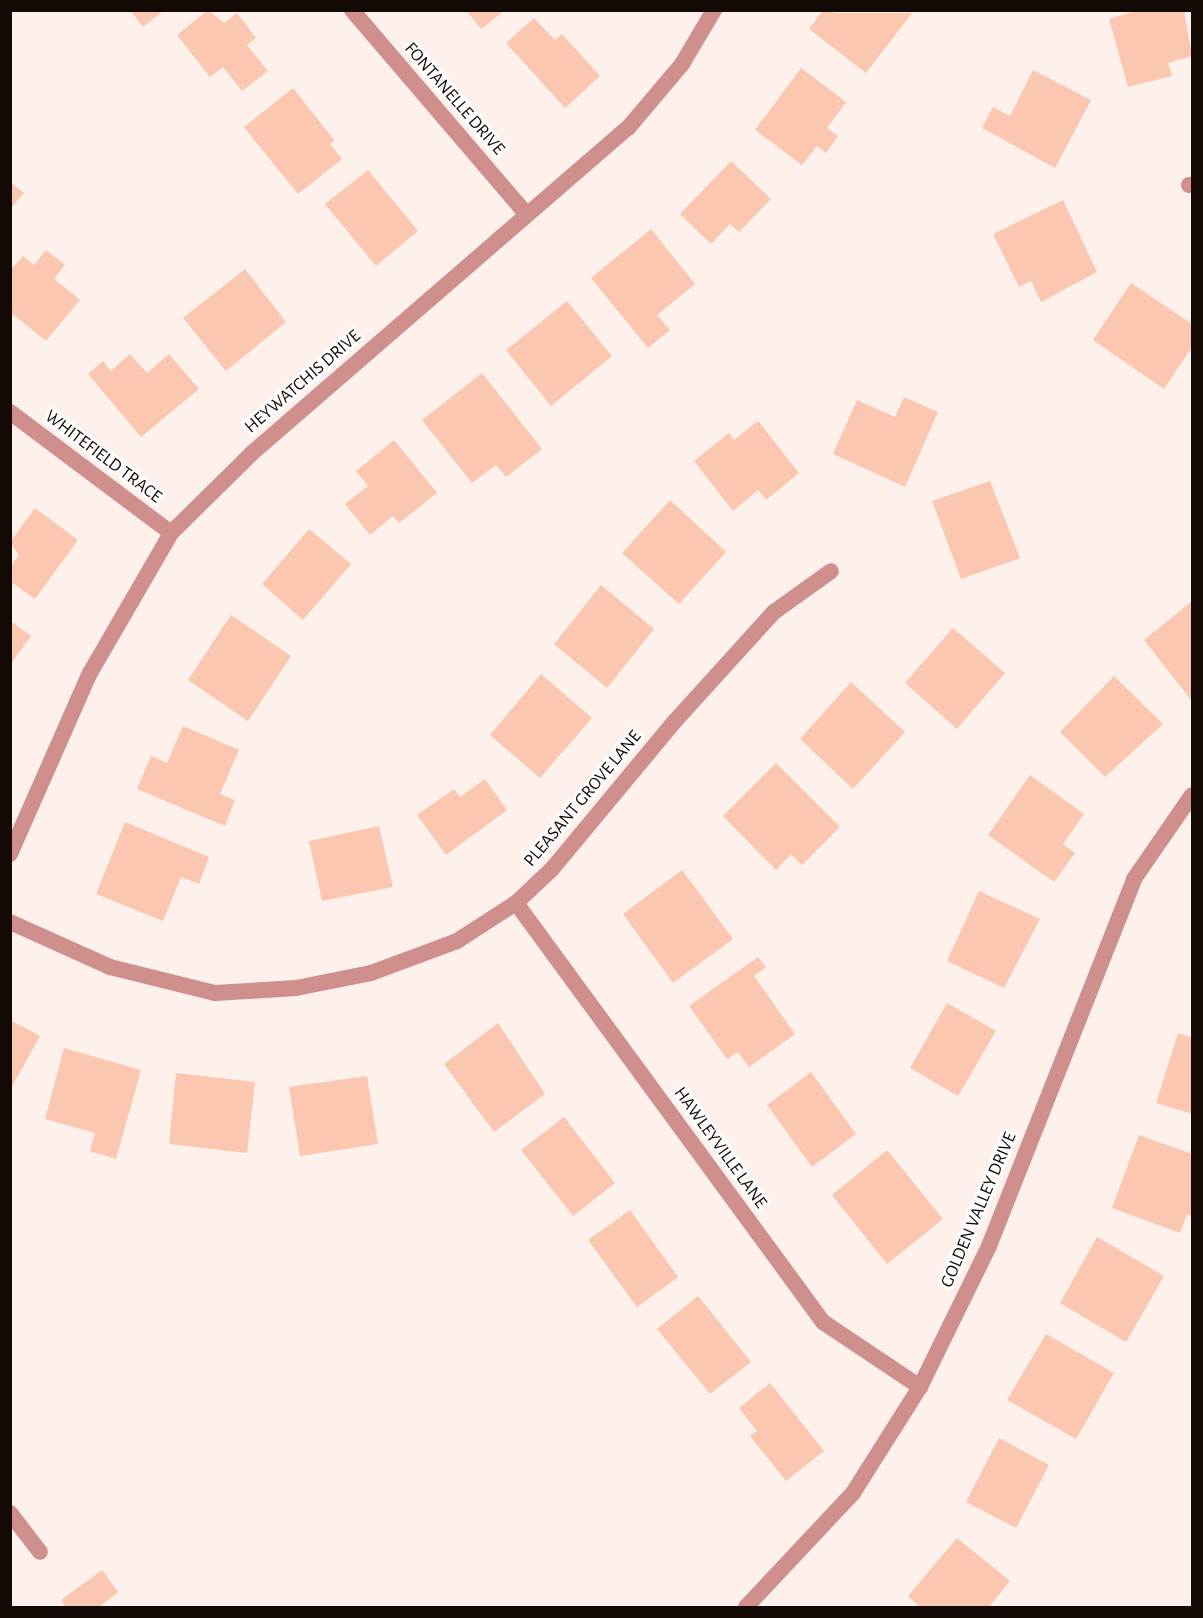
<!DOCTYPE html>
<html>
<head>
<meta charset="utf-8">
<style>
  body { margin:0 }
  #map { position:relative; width:1203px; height:1618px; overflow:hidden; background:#fef0eb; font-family:"Alegreya Sans",sans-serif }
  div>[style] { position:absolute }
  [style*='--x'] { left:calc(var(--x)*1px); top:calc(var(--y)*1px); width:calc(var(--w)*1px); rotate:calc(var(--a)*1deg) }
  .building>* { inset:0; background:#fbc7b1 }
  .minor>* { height:16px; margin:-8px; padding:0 8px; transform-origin:8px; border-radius:8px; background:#cf908d }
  span { translate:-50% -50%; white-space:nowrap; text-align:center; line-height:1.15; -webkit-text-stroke:6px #fff; paint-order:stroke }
  .street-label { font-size:18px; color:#130905 }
  .frame { position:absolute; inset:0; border:12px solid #130905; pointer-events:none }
</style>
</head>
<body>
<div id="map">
  <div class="building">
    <i style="clip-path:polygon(130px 10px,164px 10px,143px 27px)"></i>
    <i style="clip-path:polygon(208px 10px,224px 23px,237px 13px,256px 38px,247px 45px,268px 71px,242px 91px,223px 67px,210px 77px,177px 35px)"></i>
    <i style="clip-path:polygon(466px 10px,505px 10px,481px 29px)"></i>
    <i style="clip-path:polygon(823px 10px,836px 13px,912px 13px,866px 73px,809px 29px)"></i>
    <i style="clip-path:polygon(1138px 10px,1184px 10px,1192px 56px,1168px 63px,1172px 76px,1128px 87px,1109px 19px)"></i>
    <i style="clip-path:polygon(534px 18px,555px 40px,562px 34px,600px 76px,565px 108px,506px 43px)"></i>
    <i style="clip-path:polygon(801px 68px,846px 102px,827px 128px,838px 136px,826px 153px,817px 146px,802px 165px,755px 130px)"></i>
    <i style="clip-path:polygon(1033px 70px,1091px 100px,1055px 168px,982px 128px,993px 107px,1010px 116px)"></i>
    <i style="clip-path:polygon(293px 88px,334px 140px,330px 144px,342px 159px,298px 194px,244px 127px)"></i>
    <i style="clip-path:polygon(731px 161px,771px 199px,739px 232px,730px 224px,711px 244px,680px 214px)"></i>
    <i style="clip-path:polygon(368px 170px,418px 231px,376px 266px,325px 204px)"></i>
    <i style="clip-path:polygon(10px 182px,24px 193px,10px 209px)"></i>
    <i style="clip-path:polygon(1063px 200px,1097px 272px,1041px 302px,1031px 281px,1019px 287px,993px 234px)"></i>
    <i style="clip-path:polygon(651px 229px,695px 284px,657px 315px,670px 330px,648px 348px,591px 278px)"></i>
    <i style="clip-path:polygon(46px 250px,65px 265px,54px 279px,80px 300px,46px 341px,10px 312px,10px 271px,23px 256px,34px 265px)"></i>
    <i style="clip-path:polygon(245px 269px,286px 322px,226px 371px,183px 318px)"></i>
    <i style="clip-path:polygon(1131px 283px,1192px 324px,1192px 347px,1164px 389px,1093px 340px)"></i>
    <i style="clip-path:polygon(567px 301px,612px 356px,551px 406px,506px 350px)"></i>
    <i style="clip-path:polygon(130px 354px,147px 373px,169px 354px,199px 389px,141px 437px,88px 374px,103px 361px,111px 371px)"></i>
    <i style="clip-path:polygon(482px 373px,542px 449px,506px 477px,496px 465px,472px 483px,422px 420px)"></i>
    <i style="clip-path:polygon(904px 397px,938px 412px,905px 487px,833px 454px,857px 400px,895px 417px)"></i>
    <i style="clip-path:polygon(758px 421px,799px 473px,766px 500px,758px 490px,733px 511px,694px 461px,729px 433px,734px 440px)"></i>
    <i style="clip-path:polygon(394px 440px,437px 493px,399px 523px,393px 516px,370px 535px,345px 504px,368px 486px,356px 471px)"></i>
    <i style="clip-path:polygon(990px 481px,1020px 558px,961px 579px,932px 501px)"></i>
    <i style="clip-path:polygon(670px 500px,726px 552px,679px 604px,622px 553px)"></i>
    <i style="clip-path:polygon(35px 508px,78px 540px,35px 599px,10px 581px,10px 567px,19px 555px,10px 542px)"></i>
    <i style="clip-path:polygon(309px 529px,351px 564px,303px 620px,262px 584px)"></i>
    <i style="clip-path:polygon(601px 585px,654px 629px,607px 688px,554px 644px)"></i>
    <i style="clip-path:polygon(1192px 601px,1192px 698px,1191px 700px,1144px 640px)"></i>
    <i style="clip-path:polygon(231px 615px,291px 656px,248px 721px,188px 680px)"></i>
    <i style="clip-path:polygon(10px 621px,31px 636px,10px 665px)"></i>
    <i style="clip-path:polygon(953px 628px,1005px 673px,957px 729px,905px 683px)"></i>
    <i style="clip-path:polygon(541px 674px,592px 718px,540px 778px,490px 735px)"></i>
    <i style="clip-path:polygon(1114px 676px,1163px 724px,1105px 777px,1060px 732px)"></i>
    <i style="clip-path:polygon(851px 682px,905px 732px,853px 789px,800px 739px)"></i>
    <i style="clip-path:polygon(183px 726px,239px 750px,220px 794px,235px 800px,225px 826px,137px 789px,151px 756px,167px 763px)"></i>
    <i style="clip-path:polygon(776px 763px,840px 827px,802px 865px,791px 854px,776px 870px,723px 816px)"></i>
    <i style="clip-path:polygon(1030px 775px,1084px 814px,1063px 844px,1075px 853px,1054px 882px,988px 835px)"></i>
    <i style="clip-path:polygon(485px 779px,507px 810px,446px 855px,417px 815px,454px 789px,460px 797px)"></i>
    <i style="clip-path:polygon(125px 822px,209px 857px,199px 884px,181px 877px,163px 921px,96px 894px)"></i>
    <i style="clip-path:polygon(379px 826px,393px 887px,322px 901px,309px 841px)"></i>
    <i style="clip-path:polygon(682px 870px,733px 939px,673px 983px,623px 914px)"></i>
    <i style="clip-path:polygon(979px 891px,1040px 919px,1004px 988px,947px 961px)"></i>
    <i style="clip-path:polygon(758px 957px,766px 967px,754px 976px,795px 1034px,749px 1067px,738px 1052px,727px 1059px,689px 1006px)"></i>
    <i style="clip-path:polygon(947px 1003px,996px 1031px,958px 1096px,910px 1068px)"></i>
    <i style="clip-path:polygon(10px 1020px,40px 1036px,10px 1090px)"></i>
    <i style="clip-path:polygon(498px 1023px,545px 1094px,494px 1132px,444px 1064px)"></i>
    <i style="clip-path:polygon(1178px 1033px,1192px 1038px,1192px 1114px,1156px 1103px)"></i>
    <i style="clip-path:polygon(64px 1048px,141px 1070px,116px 1159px,90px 1151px,95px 1133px,45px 1119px)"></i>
    <i style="clip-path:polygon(811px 1072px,856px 1134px,812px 1167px,767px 1105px)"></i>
    <i style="clip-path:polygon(176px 1073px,255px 1082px,247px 1153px,169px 1144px)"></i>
    <i style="clip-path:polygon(367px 1076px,378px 1144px,300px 1156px,289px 1087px)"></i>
    <i style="clip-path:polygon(564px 1117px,615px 1183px,573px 1216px,521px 1150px)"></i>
    <i style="clip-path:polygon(1139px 1135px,1192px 1154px,1192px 1216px,1187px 1214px,1180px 1233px,1112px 1208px)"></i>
    <i style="clip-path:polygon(887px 1150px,943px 1219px,887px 1264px,832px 1195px)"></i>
    <i style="clip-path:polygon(630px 1210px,678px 1277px,637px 1307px,588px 1240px)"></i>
    <i style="clip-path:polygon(1097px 1237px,1164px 1276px,1126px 1342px,1060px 1303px)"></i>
    <i style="clip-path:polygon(698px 1296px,751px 1362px,710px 1394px,657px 1329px)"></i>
    <i style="clip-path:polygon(1046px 1334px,1114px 1373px,1076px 1439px,1007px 1400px)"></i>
    <i style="clip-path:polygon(770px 1383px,824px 1451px,786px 1481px,750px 1436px,757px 1431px,739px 1408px)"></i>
    <i style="clip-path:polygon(999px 1438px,1049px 1465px,1016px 1528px,966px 1502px)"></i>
    <i style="clip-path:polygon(957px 1538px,1010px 1581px,988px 1608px,921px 1608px,908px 1596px)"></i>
    <i style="clip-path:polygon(102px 1570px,118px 1592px,98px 1608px,66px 1608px,61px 1600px)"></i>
  </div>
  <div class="minor">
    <i style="--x:352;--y:10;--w:268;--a:49.5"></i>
    <i style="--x:1189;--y:185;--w:3;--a:0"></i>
    <i style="--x:10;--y:412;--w:201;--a:36.9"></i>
    <i style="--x:10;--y:854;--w:198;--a:-66.2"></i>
    <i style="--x:90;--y:673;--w:162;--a:-59.9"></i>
    <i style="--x:171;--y:533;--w:112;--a:-44.6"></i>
    <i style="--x:251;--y:454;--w:498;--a:-40.9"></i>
    <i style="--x:628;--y:128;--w:84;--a:-49.8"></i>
    <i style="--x:682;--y:64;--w:63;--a:-59.3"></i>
    <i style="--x:516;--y:903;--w:519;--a:53.77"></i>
    <i style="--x:823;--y:1322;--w:117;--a:33.8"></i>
    <i style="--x:10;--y:922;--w:110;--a:24.2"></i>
    <i style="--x:110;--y:967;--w:108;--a:13.9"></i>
    <i style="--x:215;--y:993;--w:81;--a:-3.5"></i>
    <i style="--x:296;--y:988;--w:76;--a:-11.3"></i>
    <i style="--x:371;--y:973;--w:92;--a:-20.4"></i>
    <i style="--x:457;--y:941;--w:70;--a:-32.8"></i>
    <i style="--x:516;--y:903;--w:50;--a:-43.4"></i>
    <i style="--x:552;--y:869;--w:192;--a:-50.3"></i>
    <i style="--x:675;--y:721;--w:147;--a:-47.8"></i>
    <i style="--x:774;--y:612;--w:70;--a:-35.7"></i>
    <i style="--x:10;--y:1513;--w:49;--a:52.4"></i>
    <i style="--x:746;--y:1607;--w:156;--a:-46.8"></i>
    <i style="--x:853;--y:1493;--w:125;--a:-57.7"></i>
    <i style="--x:920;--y:1387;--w:157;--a:-63.9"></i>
    <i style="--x:989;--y:1246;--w:395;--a:-68.4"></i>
    <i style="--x:1134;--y:879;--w:102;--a:-55.4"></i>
  </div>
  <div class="street-label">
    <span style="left:454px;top:99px;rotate:49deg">FONTANELLE DRIVE</span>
    <span style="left:303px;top:382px;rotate:-41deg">HEYWATCHIS DRIVE</span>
    <span style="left:103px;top:457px;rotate:37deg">WHITEFIELD TRACE</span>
    <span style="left:583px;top:799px;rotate:-50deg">PLEASANT GROVE LANE</span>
    <span style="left:720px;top:1148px;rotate:54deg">HAWLEYVILLE LANE</span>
    <span style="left:979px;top:1210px;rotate:-67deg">GOLDEN VALLEY DRIVE</span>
  </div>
  <div class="frame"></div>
</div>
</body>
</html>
